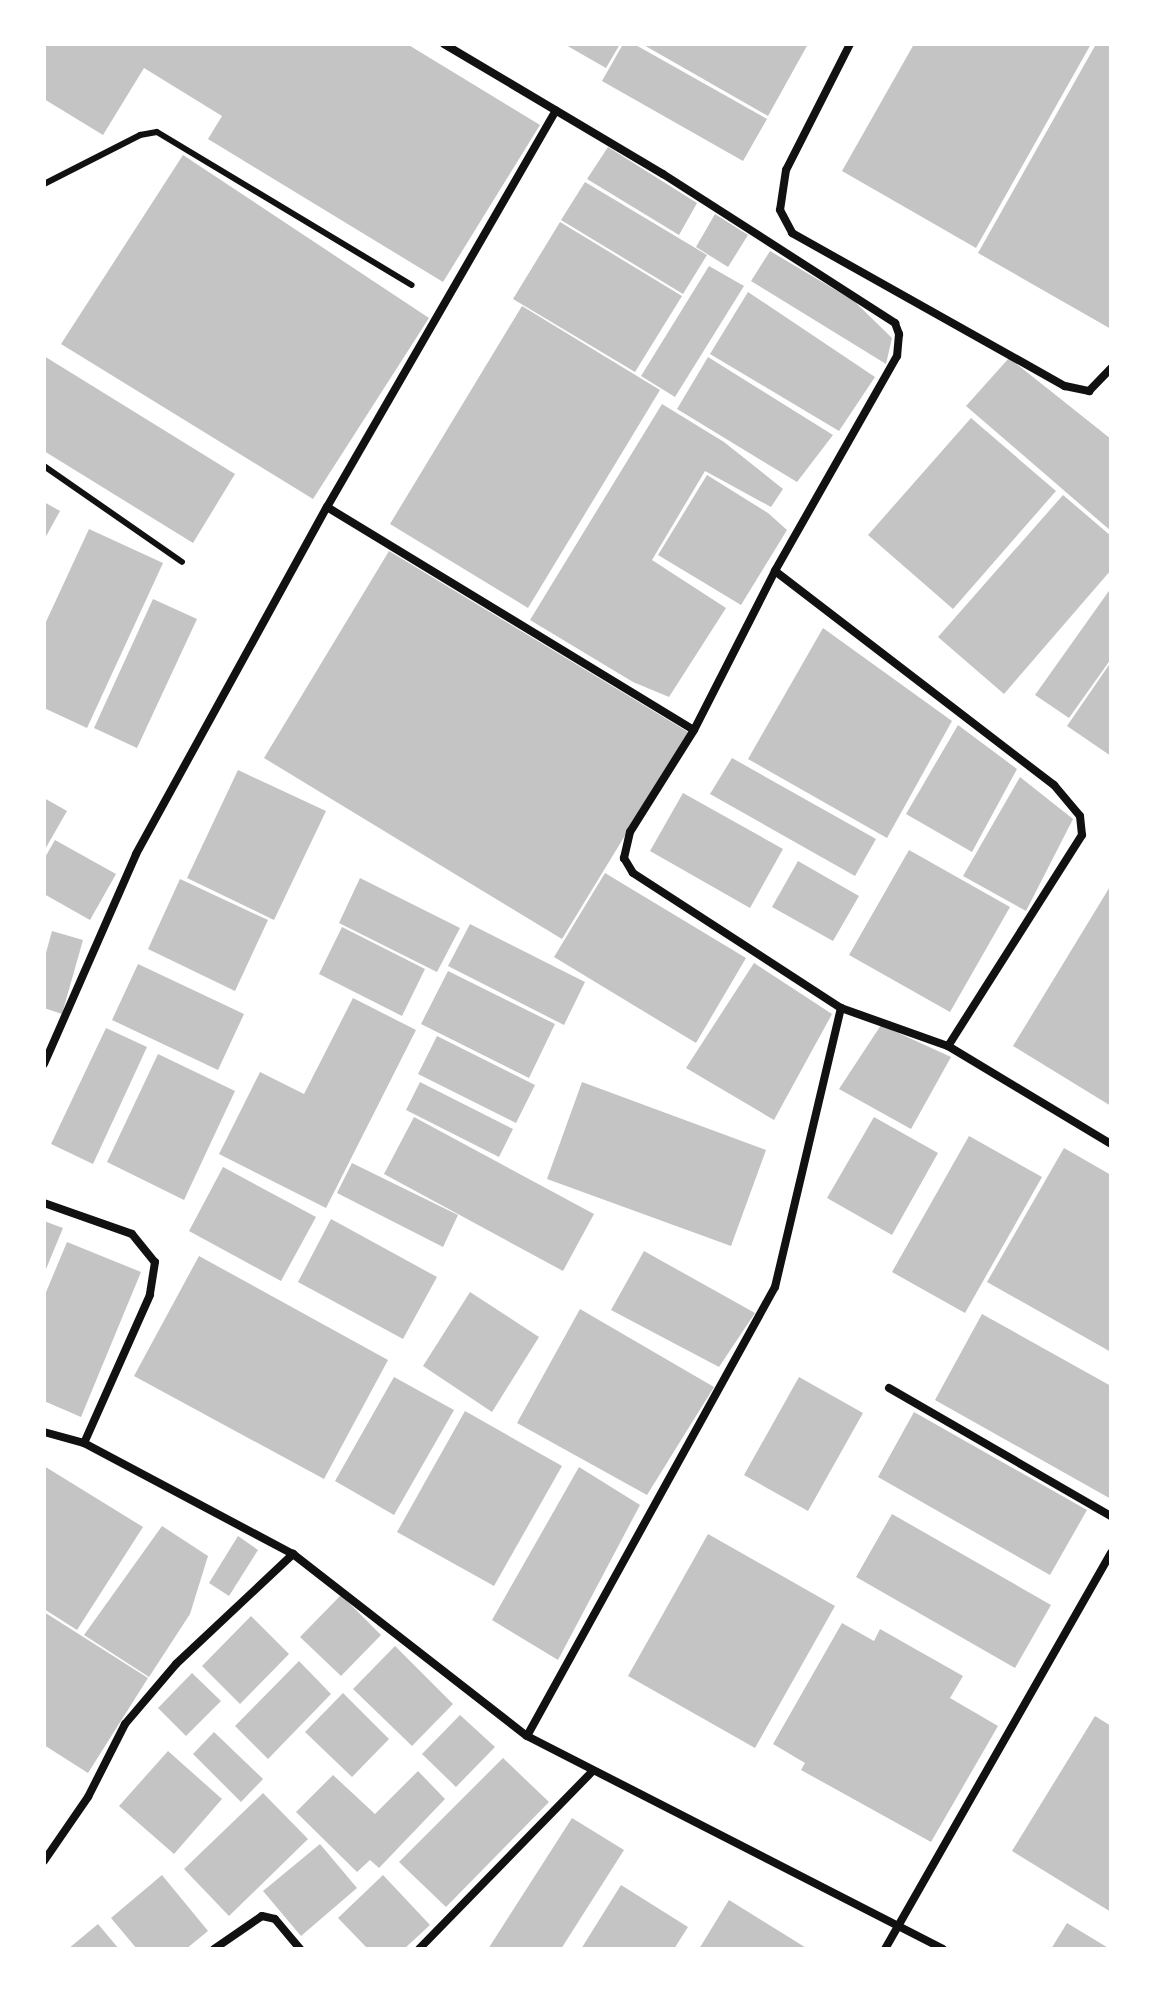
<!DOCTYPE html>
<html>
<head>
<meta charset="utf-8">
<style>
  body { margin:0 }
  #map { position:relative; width:1155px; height:1993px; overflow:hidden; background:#fff; font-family:"Work Sans",sans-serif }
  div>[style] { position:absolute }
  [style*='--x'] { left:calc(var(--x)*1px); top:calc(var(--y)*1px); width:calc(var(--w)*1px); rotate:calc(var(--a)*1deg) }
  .building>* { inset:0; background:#c4c4c4 }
  .service>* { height:6px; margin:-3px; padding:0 3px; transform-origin:3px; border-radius:3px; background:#111 }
  .minor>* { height:8px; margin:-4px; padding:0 4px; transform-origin:4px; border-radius:4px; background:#111 }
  span { translate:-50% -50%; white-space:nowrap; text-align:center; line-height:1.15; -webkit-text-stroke:8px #fff; paint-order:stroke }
  .frame { position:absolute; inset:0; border:46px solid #fff; pointer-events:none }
</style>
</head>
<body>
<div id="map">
  <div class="building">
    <i style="clip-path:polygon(44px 44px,407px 44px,540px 125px,443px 282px,208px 139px,222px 116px,144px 68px,103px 135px,44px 99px)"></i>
    <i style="clip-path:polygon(564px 44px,620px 44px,606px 68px)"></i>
    <i style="clip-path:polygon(623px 44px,634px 44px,767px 119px,743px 161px,602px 81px)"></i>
    <i style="clip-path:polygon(642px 44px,808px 44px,768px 116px)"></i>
    <i style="clip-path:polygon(914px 44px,1091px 44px,976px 248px,842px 171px)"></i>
    <i style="clip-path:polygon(1096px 44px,1111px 44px,1111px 329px,978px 253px)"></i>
    <i style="clip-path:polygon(608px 147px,697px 203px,679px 235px,587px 179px)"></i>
    <i style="clip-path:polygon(183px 155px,429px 318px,313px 499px,61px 344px)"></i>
    <i style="clip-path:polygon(585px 182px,707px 255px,683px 294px,561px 220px)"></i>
    <i style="clip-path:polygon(715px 214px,748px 235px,728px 267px,696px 247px)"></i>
    <i style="clip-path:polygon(560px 222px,682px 296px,635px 372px,513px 299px)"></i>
    <i style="clip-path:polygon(770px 251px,854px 301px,892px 338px,886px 364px,751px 281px)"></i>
    <i style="clip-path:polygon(709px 266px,744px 286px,675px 397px,641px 376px)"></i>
    <i style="clip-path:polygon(748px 292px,875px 377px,839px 431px,710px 354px)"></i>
    <i style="clip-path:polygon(522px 306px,660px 390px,528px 608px,390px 524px)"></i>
    <i style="clip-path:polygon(44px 356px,235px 474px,193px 543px,44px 451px)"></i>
    <i style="clip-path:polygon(708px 357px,833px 435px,797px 482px,677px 409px)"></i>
    <i style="clip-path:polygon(1009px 358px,1111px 439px,1111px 531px,966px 406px)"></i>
    <i style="clip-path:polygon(662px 404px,724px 442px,783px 489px,771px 507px,705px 471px,652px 560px,726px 608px,669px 697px,633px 682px,530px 620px)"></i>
    <i style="clip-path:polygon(971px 418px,1056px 491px,953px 609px,868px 535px)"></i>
    <i style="clip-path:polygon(707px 475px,768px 513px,787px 530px,741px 605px,658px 555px)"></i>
    <i style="clip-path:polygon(1063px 495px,1111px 536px,1111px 570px,1004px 694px,938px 637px)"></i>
    <i style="clip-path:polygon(44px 502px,60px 511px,44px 540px)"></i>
    <i style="clip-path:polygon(89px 529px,163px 563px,87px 728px,44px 708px,44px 626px)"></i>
    <i style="clip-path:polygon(389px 551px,688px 732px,562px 939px,264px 758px)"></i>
    <i style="clip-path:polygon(1111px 588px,1111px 659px,1069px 718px,1035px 695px)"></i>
    <i style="clip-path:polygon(153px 599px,197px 619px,137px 748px,94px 728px)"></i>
    <i style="clip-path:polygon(823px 628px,952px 721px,887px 838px,748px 759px)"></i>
    <i style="clip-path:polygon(1111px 662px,1111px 756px,1067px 726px)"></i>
    <i style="clip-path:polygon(958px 725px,1017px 769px,972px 852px,906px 814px)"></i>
    <i style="clip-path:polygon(732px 758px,876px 839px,855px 876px,710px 794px)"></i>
    <i style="clip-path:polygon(238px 770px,326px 811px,274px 920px,187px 878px)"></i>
    <i style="clip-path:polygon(1020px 777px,1073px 819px,1026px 911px,963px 876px)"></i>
    <i style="clip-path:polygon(683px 793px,783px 849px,750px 908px,650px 851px)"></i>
    <i style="clip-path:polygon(44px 798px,67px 811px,44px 851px)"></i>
    <i style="clip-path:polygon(55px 840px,116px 874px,90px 920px,44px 894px,44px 859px)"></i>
    <i style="clip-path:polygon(909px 850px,1010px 907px,950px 1012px,849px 955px)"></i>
    <i style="clip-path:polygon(798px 861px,859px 896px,833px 941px,772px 907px)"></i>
    <i style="clip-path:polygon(605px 873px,746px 958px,696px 1043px,554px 957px)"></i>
    <i style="clip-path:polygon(360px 878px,460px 928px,437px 972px,339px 923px)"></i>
    <i style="clip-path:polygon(180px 879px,268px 920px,235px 991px,148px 949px)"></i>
    <i style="clip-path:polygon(1111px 885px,1111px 1106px,1013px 1046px)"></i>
    <i style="clip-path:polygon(470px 924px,585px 982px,564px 1025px,448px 966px)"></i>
    <i style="clip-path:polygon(342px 927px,425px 969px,402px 1016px,319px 974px)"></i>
    <i style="clip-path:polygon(52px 931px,83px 940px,62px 1014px,44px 1008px,44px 960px)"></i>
    <i style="clip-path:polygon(754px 963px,832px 1014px,774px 1120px,686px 1068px)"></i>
    <i style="clip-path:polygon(138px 964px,244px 1014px,218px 1070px,112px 1020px)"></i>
    <i style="clip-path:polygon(448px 971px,555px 1024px,529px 1078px,421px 1024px)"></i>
    <i style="clip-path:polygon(353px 998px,416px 1030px,326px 1208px,219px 1154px,260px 1072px,304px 1094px)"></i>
    <i style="clip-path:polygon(881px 1025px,951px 1057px,911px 1129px,839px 1089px)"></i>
    <i style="clip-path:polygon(106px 1028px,147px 1047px,93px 1164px,51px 1144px)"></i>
    <i style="clip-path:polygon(437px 1036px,535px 1085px,516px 1123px,418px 1074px)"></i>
    <i style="clip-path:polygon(158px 1054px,235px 1091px,184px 1200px,107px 1162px)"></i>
    <i style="clip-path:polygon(420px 1082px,513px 1129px,499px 1157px,406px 1110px)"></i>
    <i style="clip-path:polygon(582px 1082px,766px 1150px,731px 1246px,547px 1179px)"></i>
    <i style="clip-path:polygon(414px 1117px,594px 1214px,563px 1271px,384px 1174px)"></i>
    <i style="clip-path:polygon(874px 1117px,938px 1153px,892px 1235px,827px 1198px)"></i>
    <i style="clip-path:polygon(969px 1136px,1042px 1177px,965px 1313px,892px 1272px)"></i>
    <i style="clip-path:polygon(1064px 1148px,1111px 1175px,1111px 1352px,987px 1282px)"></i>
    <i style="clip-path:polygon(352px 1163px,458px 1215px,443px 1247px,337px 1193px)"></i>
    <i style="clip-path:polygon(223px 1167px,316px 1217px,281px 1281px,189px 1231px)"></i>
    <i style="clip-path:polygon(331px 1219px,437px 1277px,403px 1339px,298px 1282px)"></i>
    <i style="clip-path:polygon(44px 1221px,63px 1228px,44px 1274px)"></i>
    <i style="clip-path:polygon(67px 1242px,141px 1272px,81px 1417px,44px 1401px,44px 1297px)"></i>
    <i style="clip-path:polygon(644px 1251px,755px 1313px,719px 1367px,611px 1310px)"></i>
    <i style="clip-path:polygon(199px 1256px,388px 1360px,324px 1479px,134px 1376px)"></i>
    <i style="clip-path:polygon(470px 1292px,539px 1337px,492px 1412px,423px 1366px)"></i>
    <i style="clip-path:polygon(580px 1309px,714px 1387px,647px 1495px,517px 1423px)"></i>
    <i style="clip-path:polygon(982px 1314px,1111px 1386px,1111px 1499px,935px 1400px)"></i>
    <i style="clip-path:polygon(394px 1377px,454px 1410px,394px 1515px,335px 1481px)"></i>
    <i style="clip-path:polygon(799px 1377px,863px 1413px,808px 1511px,744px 1475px)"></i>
    <i style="clip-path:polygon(465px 1411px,562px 1466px,494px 1586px,397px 1532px)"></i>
    <i style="clip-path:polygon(914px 1412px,1087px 1510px,1050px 1575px,878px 1477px)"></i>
    <i style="clip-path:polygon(44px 1466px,143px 1527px,77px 1630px,44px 1609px)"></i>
    <i style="clip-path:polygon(579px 1467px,640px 1505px,558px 1660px,492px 1620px)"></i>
    <i style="clip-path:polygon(892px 1514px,1051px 1605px,1015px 1668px,856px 1577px)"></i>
    <i style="clip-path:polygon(162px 1526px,208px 1556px,190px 1614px,149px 1677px,84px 1635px)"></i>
    <i style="clip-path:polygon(708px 1534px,835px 1606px,755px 1748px,628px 1676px)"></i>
    <i style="clip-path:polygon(238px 1536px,258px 1550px,229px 1596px,209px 1583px)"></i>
    <i style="clip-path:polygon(341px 1595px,381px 1635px,341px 1676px,300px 1637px)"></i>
    <i style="clip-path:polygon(44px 1612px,148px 1678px,88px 1773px,44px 1745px)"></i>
    <i style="clip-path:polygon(251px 1616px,289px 1654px,240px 1704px,202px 1666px)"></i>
    <i style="clip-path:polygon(842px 1623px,874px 1641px,880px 1629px,963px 1676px,950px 1698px,998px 1726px,931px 1842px,801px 1770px,805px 1763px,773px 1744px)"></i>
    <i style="clip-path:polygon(395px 1646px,453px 1704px,412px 1746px,353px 1689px)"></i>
    <i style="clip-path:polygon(299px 1661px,331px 1694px,268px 1759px,235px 1726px)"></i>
    <i style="clip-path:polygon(192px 1673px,221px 1701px,186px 1736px,158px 1708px)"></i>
    <i style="clip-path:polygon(343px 1693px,389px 1739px,352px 1777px,305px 1732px)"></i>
    <i style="clip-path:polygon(460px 1715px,495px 1747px,456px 1787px,422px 1754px)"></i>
    <i style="clip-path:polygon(1095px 1716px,1111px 1726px,1111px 1912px,1012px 1851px)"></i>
    <i style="clip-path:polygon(214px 1732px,263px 1779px,241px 1802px,193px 1754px)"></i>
    <i style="clip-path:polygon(168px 1751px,222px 1799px,174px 1854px,119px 1806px)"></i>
    <i style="clip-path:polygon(503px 1758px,549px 1802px,446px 1907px,399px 1862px)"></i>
    <i style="clip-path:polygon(418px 1771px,445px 1799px,379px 1868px,370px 1860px,357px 1872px,296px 1812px,333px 1775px,375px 1814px)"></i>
    <i style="clip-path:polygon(263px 1793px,308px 1839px,229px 1916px,184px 1869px)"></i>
    <i style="clip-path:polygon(572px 1818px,624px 1850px,561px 1949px,488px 1949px)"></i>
    <i style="clip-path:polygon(320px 1844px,357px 1888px,301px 1936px,263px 1891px)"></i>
    <i style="clip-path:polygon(162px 1875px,208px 1931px,186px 1949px,137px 1949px,111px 1918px)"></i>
    <i style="clip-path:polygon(383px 1875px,430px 1925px,404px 1949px,368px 1949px,338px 1918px)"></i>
    <i style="clip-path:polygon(621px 1885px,688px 1927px,674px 1949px,581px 1949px)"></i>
    <i style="clip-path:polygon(729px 1900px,808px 1949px,699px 1949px)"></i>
    <i style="clip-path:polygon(1067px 1923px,1110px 1949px,1051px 1949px)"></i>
    <i style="clip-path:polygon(98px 1924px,119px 1949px,68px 1949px)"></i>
  </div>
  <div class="service">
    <i style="--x:44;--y:184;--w:108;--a:-27"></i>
    <i style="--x:140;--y:135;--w:17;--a:-10"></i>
    <i style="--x:157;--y:132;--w:297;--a:31"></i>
    <i style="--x:44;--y:466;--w:168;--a:34.8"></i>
  </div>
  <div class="minor">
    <i style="--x:444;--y:44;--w:255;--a:30.7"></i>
    <i style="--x:663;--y:174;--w:276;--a:32.7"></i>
    <i style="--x:895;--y:323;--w:12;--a:70"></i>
    <i style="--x:899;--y:334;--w:22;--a:95"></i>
    <i style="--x:897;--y:356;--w:247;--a:119.6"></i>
    <i style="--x:775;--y:571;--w:178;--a:117"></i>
    <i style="--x:694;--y:730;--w:120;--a:122.1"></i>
    <i style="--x:630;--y:832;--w:27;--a:103"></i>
    <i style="--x:624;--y:858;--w:17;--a:59"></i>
    <i style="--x:633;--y:873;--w:248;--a:33"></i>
    <i style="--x:841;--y:1008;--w:114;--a:19.6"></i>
    <i style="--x:948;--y:1046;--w:190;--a:31"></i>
    <i style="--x:850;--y:44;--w:141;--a:116.9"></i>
    <i style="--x:786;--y:170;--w:40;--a:98.5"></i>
    <i style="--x:780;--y:210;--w:26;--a:62"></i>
    <i style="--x:792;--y:233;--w:313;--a:29.3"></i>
    <i style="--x:1065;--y:386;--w:25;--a:12"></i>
    <i style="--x:1089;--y:391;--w:32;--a:-46"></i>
    <i style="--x:327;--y:507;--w:429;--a:31.3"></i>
    <i style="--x:775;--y:571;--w:352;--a:37.5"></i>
    <i style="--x:1054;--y:785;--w:40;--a:50"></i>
    <i style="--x:1080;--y:816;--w:19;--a:84"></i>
    <i style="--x:1082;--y:835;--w:250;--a:122.4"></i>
    <i style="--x:44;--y:1064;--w:229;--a:-66.3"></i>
    <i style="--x:136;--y:854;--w:396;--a:-61.2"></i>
    <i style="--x:327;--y:507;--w:458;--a:-60"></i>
    <i style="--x:44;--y:1203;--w:93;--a:19.4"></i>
    <i style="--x:132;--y:1234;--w:36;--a:51"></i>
    <i style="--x:155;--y:1262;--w:33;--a:99"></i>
    <i style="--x:150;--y:1295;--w:162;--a:114"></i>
    <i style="--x:889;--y:1388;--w:256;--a:30"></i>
    <i style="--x:44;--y:1432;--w:41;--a:15.4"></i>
    <i style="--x:84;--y:1443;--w:237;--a:28"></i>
    <i style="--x:293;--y:1554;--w:296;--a:37.9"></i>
    <i style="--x:527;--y:1736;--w:467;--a:27.1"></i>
    <i style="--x:527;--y:1736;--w:513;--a:-61.09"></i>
    <i style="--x:775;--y:1287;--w:287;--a:-76.7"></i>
    <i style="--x:44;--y:1861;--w:78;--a:-55.5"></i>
    <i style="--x:88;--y:1797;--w:82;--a:-63.1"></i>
    <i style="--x:125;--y:1724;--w:79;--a:-49.6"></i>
    <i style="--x:176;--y:1664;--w:161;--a:-43.2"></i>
    <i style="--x:214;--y:1949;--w:58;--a:-34.5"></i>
    <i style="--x:262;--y:1916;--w:13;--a:13"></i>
    <i style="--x:275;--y:1919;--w:39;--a:50"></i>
    <i style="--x:419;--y:1949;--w:248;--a:-45.7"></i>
    <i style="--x:885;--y:1949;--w:456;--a:-60.3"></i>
  </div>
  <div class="frame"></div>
</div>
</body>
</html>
